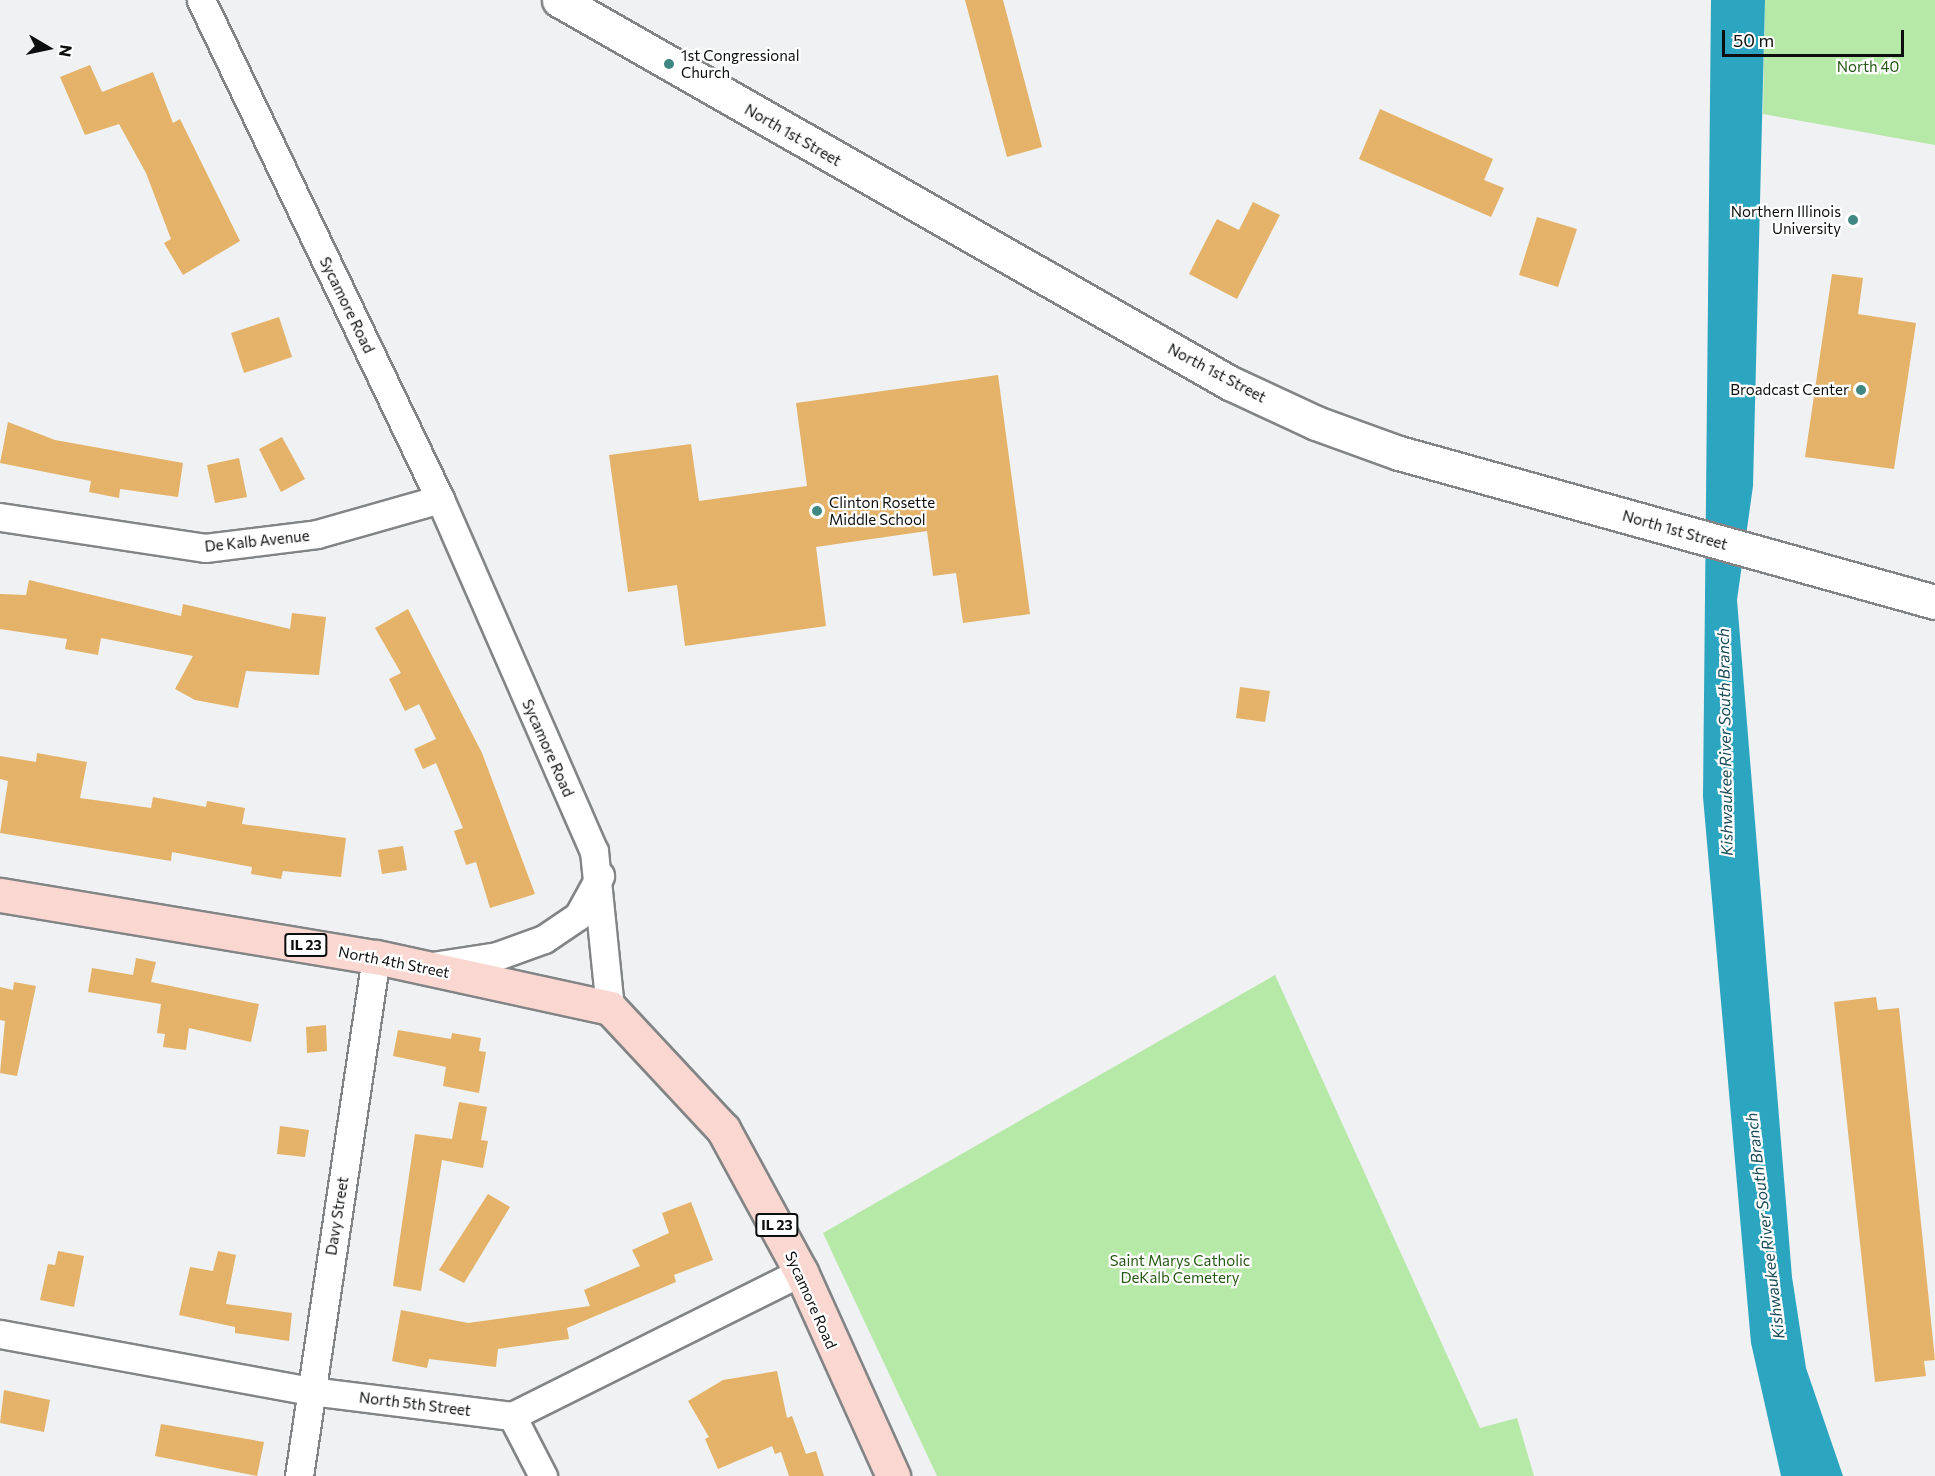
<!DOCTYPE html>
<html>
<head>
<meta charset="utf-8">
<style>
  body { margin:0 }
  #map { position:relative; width:1935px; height:1476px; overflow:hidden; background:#eff1f2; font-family:Commissioner,sans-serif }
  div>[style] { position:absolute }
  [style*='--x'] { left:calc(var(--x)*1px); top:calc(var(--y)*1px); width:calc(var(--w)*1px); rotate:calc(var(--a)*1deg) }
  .green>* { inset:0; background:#b6e8a7 }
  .water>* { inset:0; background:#2ca5c0 }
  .building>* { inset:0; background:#e4b269 }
  .roads { filter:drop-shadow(2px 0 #828485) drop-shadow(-2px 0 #828485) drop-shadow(0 2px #828485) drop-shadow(0 -2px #828485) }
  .minor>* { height:27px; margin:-13.5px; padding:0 13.5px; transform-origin:13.5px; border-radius:13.5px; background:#fff }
  .tertiary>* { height:33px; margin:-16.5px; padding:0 16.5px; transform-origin:16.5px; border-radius:16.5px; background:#fff }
  .primary>* { height:33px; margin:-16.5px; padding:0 16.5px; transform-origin:16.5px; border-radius:16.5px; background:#fad7d1 }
  .dots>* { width:16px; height:16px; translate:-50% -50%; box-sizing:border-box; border:3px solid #fff; border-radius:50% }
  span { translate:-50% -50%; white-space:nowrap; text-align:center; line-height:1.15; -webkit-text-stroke:4.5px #fff; paint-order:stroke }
  .shield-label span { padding:2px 4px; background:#fff; border:2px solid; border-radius:4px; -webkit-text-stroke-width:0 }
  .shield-label { font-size:14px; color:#0d0e0e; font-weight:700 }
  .poi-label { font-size:15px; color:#0d0e0e }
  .left { translate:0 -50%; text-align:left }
  .right { translate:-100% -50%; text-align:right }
  .park-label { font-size:15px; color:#285916 }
  .street-label { font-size:15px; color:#0d0e0e }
  .water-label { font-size:16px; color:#1a4b57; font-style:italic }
  .north { position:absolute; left:18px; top:18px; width:60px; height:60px; -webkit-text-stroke:4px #fff; paint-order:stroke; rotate:99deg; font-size:16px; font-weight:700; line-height:24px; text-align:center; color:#0d0e0e }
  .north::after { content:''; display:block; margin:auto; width:21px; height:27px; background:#0d0e0e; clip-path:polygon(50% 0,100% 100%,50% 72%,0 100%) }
  .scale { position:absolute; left:1722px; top:30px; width:182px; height:27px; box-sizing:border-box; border:3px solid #0d0e0e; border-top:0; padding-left:8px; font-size:18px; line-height:21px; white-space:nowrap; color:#0d0e0e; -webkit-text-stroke:4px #fff; paint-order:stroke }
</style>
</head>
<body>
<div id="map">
  <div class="green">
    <i style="clip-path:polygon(1765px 0,1935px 0,1935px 145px,1763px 114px)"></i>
    <i style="clip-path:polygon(1275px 975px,1480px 1428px,1517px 1418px,1534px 1476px,937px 1476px,823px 1233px)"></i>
  </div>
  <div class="water">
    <i style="clip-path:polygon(1711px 0,1765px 0,1753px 486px,1737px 600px,1792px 1277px,1806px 1368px,1843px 1476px,1781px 1476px,1751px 1343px,1703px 797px)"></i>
  </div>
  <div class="building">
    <i style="clip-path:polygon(965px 0,1003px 0,1042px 147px,1007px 157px)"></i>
    <i style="clip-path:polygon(90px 65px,102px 92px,153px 72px,173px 123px,180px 119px,240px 241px,183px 275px,164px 243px,171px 239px,146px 173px,119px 124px,85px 135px,60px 77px)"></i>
    <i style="clip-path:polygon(1380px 109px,1493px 159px,1484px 180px,1504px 188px,1491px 217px,1359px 159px)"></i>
    <i style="clip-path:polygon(1253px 202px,1280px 215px,1237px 299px,1189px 274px,1217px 219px,1239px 230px)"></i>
    <i style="clip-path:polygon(1537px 217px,1577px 229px,1558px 287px,1519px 275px)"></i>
    <i style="clip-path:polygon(1832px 274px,1863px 278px,1858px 314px,1916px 323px,1894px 469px,1805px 457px)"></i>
    <i style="clip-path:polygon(279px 317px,292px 357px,244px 373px,231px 333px)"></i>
    <i style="clip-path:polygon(998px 375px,1030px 614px,963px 623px,956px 573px,933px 576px,927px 531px,816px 547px,826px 626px,685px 646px,677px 585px,628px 592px,609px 455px,691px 444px,699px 501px,807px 486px,796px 403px)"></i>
    <i style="clip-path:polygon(8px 422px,55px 440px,183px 463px,178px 497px,120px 489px,119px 498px,89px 492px,91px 481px,0 463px)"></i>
    <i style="clip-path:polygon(282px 437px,305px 479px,281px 492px,259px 449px)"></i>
    <i style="clip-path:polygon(239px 458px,247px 497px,215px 503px,207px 465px)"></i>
    <i style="clip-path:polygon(29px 580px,181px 616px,183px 604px,290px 629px,292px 613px,326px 617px,319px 675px,246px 671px,238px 708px,195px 700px,175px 689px,193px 656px,101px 638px,98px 655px,65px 649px,67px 639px,0 629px,0 594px,26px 595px)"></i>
    <i style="clip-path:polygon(408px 609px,482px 753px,535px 894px,490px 908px,476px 862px,466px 865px,454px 831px,463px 828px,436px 763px,423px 769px,414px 749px,436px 739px,419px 704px,405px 711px,389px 679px,401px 673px,375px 628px)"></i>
    <i style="clip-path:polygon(1240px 687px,1270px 691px,1265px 722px,1236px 718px)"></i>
    <i style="clip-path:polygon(37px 753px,87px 762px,80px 798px,151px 808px,153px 797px,206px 807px,207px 801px,245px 808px,242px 824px,346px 838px,341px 877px,283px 871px,281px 879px,251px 874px,252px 867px,172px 852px,171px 861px,0 833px,8px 781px,0 779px,0 756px,36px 762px)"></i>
    <i style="clip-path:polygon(403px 846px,407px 870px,382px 874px,378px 850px)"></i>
    <i style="clip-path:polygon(136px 958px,156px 962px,151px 982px,259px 1004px,251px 1042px,189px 1028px,186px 1050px,163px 1047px,165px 1034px,157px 1033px,161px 1004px,88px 992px,92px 968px,133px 975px)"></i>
    <i style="clip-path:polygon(14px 982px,36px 986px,17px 1076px,0 1073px,5px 1021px,0 1020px,0 987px,13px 990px)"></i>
    <i style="clip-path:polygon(1876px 997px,1878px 1010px,1899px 1008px,1935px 1360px,1924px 1361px,1926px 1376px,1875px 1382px,1834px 1002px)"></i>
    <i style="clip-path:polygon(326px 1025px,327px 1051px,307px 1053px,306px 1027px)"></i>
    <i style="clip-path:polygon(398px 1030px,451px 1039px,452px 1033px,481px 1038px,479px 1051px,486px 1052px,479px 1093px,443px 1086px,446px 1067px,393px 1056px)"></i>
    <i style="clip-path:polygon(459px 1102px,487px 1107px,481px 1140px,488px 1141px,483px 1168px,442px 1160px,421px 1291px,393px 1286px,415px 1134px,452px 1139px)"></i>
    <i style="clip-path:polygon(280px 1126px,309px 1130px,305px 1157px,277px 1154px)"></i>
    <i style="clip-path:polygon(488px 1194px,510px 1207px,464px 1283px,439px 1270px)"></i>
    <i style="clip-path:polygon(691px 1202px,713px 1260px,674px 1275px,676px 1282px,567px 1328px,569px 1339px,498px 1349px,496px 1367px,429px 1359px,427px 1368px,392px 1361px,401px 1310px,468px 1323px,590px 1306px,584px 1290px,640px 1266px,632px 1250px,669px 1233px,662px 1213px)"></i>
    <i style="clip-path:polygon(58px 1251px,84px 1256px,74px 1307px,40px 1300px,48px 1264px,55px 1265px)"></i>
    <i style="clip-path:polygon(218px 1251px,236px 1255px,226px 1304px,292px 1313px,289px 1341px,235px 1333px,235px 1327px,179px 1315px,190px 1267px,213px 1271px)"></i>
    <i style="clip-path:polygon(777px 1371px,787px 1418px,792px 1416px,806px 1454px,816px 1451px,824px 1476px,789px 1476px,781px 1452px,775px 1454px,772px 1446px,718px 1469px,705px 1439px,709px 1437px,688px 1401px,723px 1380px)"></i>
    <i style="clip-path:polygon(4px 1390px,50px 1400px,44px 1432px,0 1423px)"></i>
    <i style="clip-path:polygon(161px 1424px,264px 1442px,257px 1476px,155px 1456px)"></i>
  </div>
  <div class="roads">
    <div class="minor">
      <i style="--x:201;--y:0;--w:553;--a:64.41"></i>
      <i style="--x:440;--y:499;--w:384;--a:66.4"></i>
      <i style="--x:594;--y:851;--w:158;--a:84.2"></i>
      <i style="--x:0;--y:517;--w:207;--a:8.6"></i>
      <i style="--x:205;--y:548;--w:113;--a:-7.1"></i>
      <i style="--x:317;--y:534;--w:128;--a:-15.9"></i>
      <i style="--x:432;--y:966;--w:66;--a:-8.7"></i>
      <i style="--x:497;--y:956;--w:50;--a:-19.9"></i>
      <i style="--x:544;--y:939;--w:41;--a:-34.1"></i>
      <i style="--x:578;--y:916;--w:46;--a:-61.2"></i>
      <i style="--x:0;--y:1334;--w:316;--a:10.4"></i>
      <i style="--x:311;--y:1391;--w:203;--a:7.1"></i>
      <i style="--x:512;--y:1416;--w:323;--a:-26.5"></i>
      <i style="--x:512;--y:1416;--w:68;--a:62.7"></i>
      <i style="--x:299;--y:1476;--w:525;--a:-81.56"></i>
    </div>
    <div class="tertiary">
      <i style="--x:559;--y:0;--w:773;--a:29.72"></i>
      <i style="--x:1230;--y:383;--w:95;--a:24.9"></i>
      <i style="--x:1316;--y:423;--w:88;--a:19.9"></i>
      <i style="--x:1399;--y:453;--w:556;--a:15.54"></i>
    </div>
    <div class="primary">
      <i style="--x:0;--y:895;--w:381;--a:9.4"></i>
      <i style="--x:376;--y:957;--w:239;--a:12.3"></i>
      <i style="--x:610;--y:1008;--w:166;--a:47"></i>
      <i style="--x:723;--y:1129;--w:163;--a:61.4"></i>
      <i style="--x:801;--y:1272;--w:224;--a:65.7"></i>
    </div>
  </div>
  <div class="dots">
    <i style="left:669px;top:64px;background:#408782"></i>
    <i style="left:1853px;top:220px;background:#408782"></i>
    <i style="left:1861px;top:390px;background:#408782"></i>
    <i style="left:817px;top:511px;background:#408782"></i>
  </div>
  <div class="shield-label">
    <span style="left:306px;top:945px">IL 23</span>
    <span style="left:777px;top:1225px">IL 23</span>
  </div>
  <div class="poi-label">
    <span class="left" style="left:681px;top:64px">1st Congressional<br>Church</span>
    <span class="right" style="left:1841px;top:220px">Northern Illinois<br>University</span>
    <span class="right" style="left:1849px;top:390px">Broadcast Center</span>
    <span class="left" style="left:829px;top:511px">Clinton Rosette<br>Middle School</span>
  </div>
  <div class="park-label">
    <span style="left:1868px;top:67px">North 40</span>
    <span style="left:1180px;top:1269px">Saint Marys Catholic<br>DeKalb Cemetery</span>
  </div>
  <div class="street-label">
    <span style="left:793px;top:135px;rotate:30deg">North 1st Street</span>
    <span style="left:347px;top:305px;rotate:64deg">Sycamore Road</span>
    <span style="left:1217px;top:373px;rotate:28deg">North 1st Street</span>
    <span style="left:1675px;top:530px;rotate:16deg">North 1st Street</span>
    <span style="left:257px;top:541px;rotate:-6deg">De Kalb Avenue</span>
    <span style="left:548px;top:748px;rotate:66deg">Sycamore Road</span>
    <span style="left:394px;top:962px;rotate:11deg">North 4th Street</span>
    <span style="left:337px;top:1216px;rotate:-81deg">Davy Street</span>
    <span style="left:811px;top:1300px;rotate:66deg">Sycamore Road</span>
    <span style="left:415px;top:1404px;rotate:7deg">North 5th Street</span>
  </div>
  <div class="water-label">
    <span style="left:1725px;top:742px;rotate:-91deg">Kishwaukee River South Branch</span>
    <span style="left:1765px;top:1226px;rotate:-97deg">Kishwaukee River South Branch</span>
  </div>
  <div class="north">N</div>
  <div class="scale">50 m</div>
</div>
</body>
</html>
